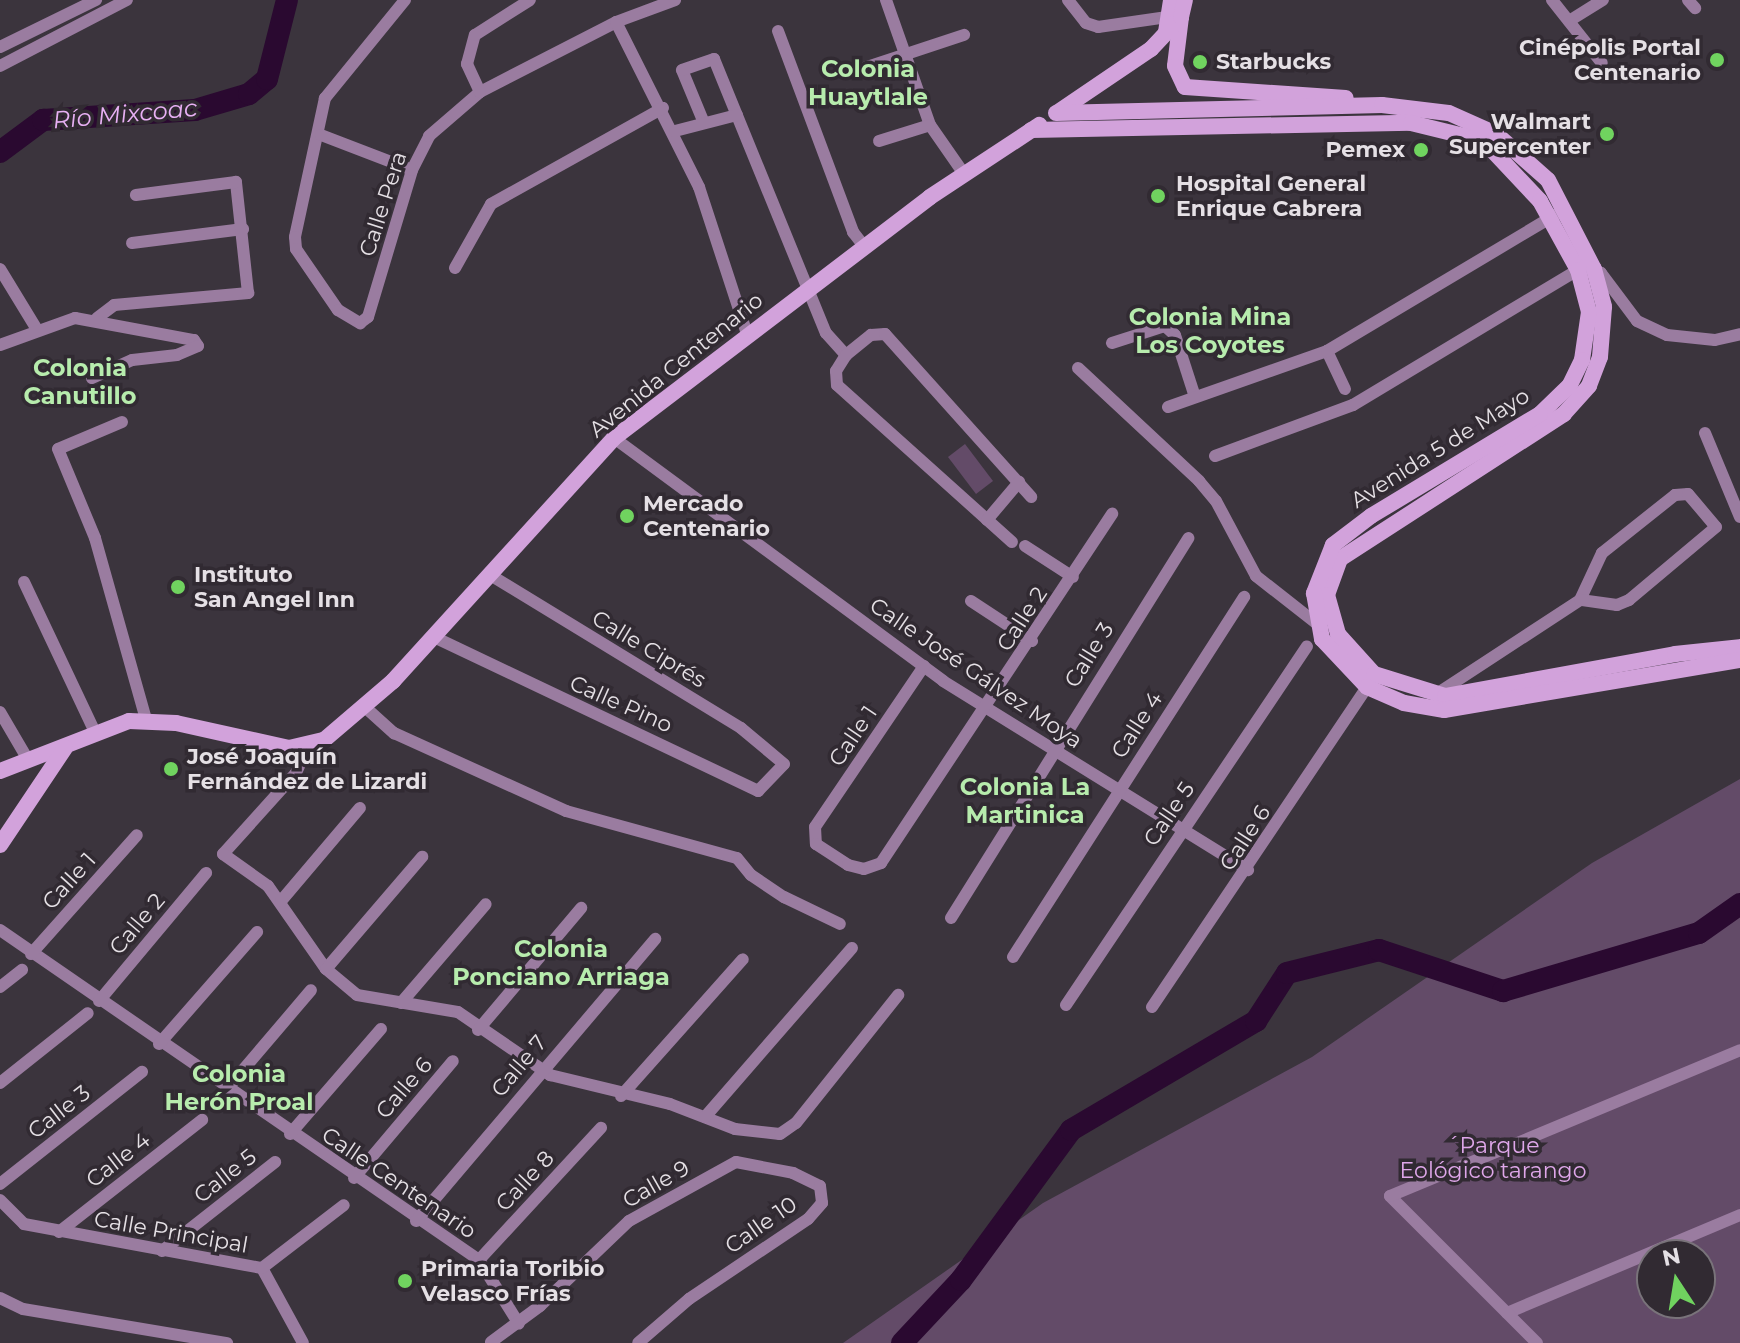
<!DOCTYPE html>
<html>
<head>
<meta charset="utf-8">
<style>
  body { margin:0 }
  #map { position:relative; width:1740px; height:1343px; overflow:hidden; background:#3b343d; font-family:Montserrat,sans-serif }
  div>[style] { position:absolute }
  [style*='--x'] { left:calc(var(--x)*1px); top:calc(var(--y)*1px); width:calc(var(--w)*1px); rotate:calc(var(--a)*1deg) }
  .green>* { inset:0; background:#634b68 }
  .river>* { height:22px; margin:-11px; padding:0 11px; transform-origin:11px; border-radius:11px; background:#2a0930 }
  .minor>* { height:12px; margin:-6px; padding:0 6px; transform-origin:6px; border-radius:6px; background:#9a7ca0 }
  .secondary>* { height:16px; margin:-8px; padding:0 8px; transform-origin:8px; border-radius:8px; background:#d2a2db }
  .dots>* { width:22px; height:22px; translate:-50% -50%; box-sizing:border-box; border:4px solid #312a32; border-radius:50% }
  span { translate:-50% -50%; white-space:nowrap; text-align:center; line-height:1.15; -webkit-text-stroke:7px #312a32; paint-order:stroke }
  .poi-label { font-size:22px; color:#e5e0e5; font-weight:700 }
  .right { translate:-100% -50%; text-align:right }
  .left { translate:0 -50%; text-align:left }
  .street-label { font-size:22px; color:#e5e0e5 }
  .park-label { font-size:22px; color:#dfa7ea }
  .neighbourhood-label { font-size:24px; color:#b7ecad; font-weight:700 }
  .water-label { font-size:24px; color:#e8b0f4; font-style:italic }
  .north { position:absolute; left:1636px; top:1239px; width:80px; height:80px; box-sizing:border-box; background:#312a32; border:2px solid #79737a; border-radius:50%; rotate:348deg; font-size:22px; font-weight:700; line-height:32px; text-align:center; color:#e5e0e5 }
  .north::after { content:''; display:block; margin:auto; width:28px; height:36px; background:#70d35f; clip-path:polygon(50% 0,100% 100%,50% 72%,0 100%) }
</style>
</head>
<body>
<div id="map">
  <div class="green">
    <i style="clip-path:polygon(965px 444px,993px 481px,976px 494px,948px 457px)"></i>
    <i style="clip-path:polygon(evenodd,1740px 779px,1740px 1343px,843px 1343px,1043px 1203px,1312px 1057px,1592px 863px,1740px 779px,1652px 1255px,1700px 1255px,1700px 1303px,1652px 1303px,1652px 1255px)"></i>
  </div>
  <div class="river">
    <i style="--x:0;--y:152;--w:54;--a:-36.7"></i>
    <i style="--x:43;--y:120;--w:152;--a:-3.8"></i>
    <i style="--x:195;--y:110;--w:56;--a:-16.5"></i>
    <i style="--x:249;--y:94;--w:23;--a:-40"></i>
    <i style="--x:267;--y:79;--w:81;--a:-75.8"></i>
    <i style="--x:902;--y:1343;--w:86;--a:-46.9"></i>
    <i style="--x:961;--y:1280;--w:186;--a:-53.7"></i>
    <i style="--x:1071;--y:1130;--w:215;--a:-30.5"></i>
    <i style="--x:1256;--y:1021;--w:57;--a:-57.1"></i>
    <i style="--x:1287;--y:973;--w:95;--a:-14"></i>
    <i style="--x:1379;--y:950;--w:131;--a:18.3"></i>
    <i style="--x:1503;--y:991;--w:204;--a:-16.5"></i>
    <i style="--x:1699;--y:933;--w:50;--a:-35.3"></i>
  </div>
  <div class="minor">
    <i style="--x:405;--y:0;--w:127;--a:129.2"></i>
    <i style="--x:325;--y:98;--w:142;--a:102.2"></i>
    <i style="--x:295;--y:237;--w:12;--a:85"></i>
    <i style="--x:296;--y:249;--w:74;--a:55.5"></i>
    <i style="--x:338;--y:310;--w:26;--a:31"></i>
    <i style="--x:360;--y:323;--w:10;--a:-37"></i>
    <i style="--x:368;--y:317;--w:153;--a:-73.3"></i>
    <i style="--x:412;--y:170;--w:38;--a:-63"></i>
    <i style="--x:429;--y:136;--w:67;--a:-40.8"></i>
    <i style="--x:480;--y:92;--w:153;--a:-27.2"></i>
    <i style="--x:616;--y:22;--w:63;--a:-20.4"></i>
    <i style="--x:886;--y:0;--w:133;--a:70.6"></i>
    <i style="--x:930;--y:125;--w:60;--a:55.2"></i>
    <i style="--x:1068;--y:0;--w:29;--a:52"></i>
    <i style="--x:1086;--y:23;--w:13;--a:18"></i>
    <i style="--x:1098;--y:27;--w:77;--a:-8.2"></i>
    <i style="--x:1552;--y:0;--w:80;--a:51.6"></i>
    <i style="--x:1688;--y:0;--w:11;--a:49"></i>
    <i style="--x:1569;--y:21;--w:40;--a:-32"></i>
    <i style="--x:616;--y:22;--w:185;--a:63.3"></i>
    <i style="--x:699;--y:187;--w:155;--a:71.9"></i>
    <i style="--x:778;--y:31;--w:215;--a:69.5"></i>
    <i style="--x:853;--y:232;--w:18;--a:52"></i>
    <i style="--x:0;--y:47;--w:107;--a:-26.1"></i>
    <i style="--x:0;--y:66;--w:143;--a:-27.5"></i>
    <i style="--x:855;--y:71;--w:115;--a:-18.3"></i>
    <i style="--x:480;--y:92;--w:31;--a:-115"></i>
    <i style="--x:467;--y:64;--w:30;--a:-75"></i>
    <i style="--x:475;--y:35;--w:65;--a:-32.5"></i>
    <i style="--x:704;--y:123;--w:57;--a:-112.5"></i>
    <i style="--x:682;--y:70;--w:34;--a:-19"></i>
    <i style="--x:714;--y:59;--w:296;--a:67.8"></i>
    <i style="--x:826;--y:333;--w:30;--a:48"></i>
    <i style="--x:846;--y:355;--w:32;--a:-39"></i>
    <i style="--x:871;--y:335;--w:14;--a:-4"></i>
    <i style="--x:885;--y:334;--w:219;--a:48.1"></i>
    <i style="--x:675;--y:131;--w:64;--a:-14.5"></i>
    <i style="--x:321;--y:135;--w:97;--a:21"></i>
    <i style="--x:879;--y:141;--w:53;--a:-17.4"></i>
    <i style="--x:132;--y:243;--w:112;--a:-7.2"></i>
    <i style="--x:455;--y:268;--w:73;--a:-60.6"></i>
    <i style="--x:491;--y:204;--w:197;--a:-29.2"></i>
    <i style="--x:0;--y:269;--w:69;--a:58.6"></i>
    <i style="--x:97;--y:318;--w:21;--a:-37"></i>
    <i style="--x:114;--y:305;--w:135;--a:-5.1"></i>
    <i style="--x:248;--y:293;--w:112;--a:-96.2"></i>
    <i style="--x:236;--y:182;--w:101;--a:172.6"></i>
    <i style="--x:1112;--y:343;--w:56;--a:-17.8"></i>
    <i style="--x:1165;--y:326;--w:13;--a:42"></i>
    <i style="--x:1175;--y:335;--w:65;--a:72.1"></i>
    <i style="--x:0;--y:345;--w:80;--a:-19.8"></i>
    <i style="--x:75;--y:318;--w:121;--a:10.5"></i>
    <i style="--x:194;--y:340;--w:7;--a:56"></i>
    <i style="--x:198;--y:346;--w:23;--a:157"></i>
    <i style="--x:177;--y:355;--w:45;--a:173.7"></i>
    <i style="--x:132;--y:360;--w:44;--a:155.8"></i>
    <i style="--x:1327;--y:351;--w:42;--a:64.7"></i>
    <i style="--x:846;--y:355;--w:19;--a:122"></i>
    <i style="--x:836;--y:371;--w:14;--a:86"></i>
    <i style="--x:837;--y:385;--w:235;--a:41.9"></i>
    <i style="--x:1078;--y:368;--w:166;--a:43"></i>
    <i style="--x:1199;--y:481;--w:26;--a:50"></i>
    <i style="--x:1216;--y:501;--w:85;--a:61.9"></i>
    <i style="--x:1256;--y:576;--w:76;--a:38.1"></i>
    <i style="--x:1168;--y:407;--w:169;--a:-19.4"></i>
    <i style="--x:1327;--y:351;--w:268;--a:-30.8"></i>
    <i style="--x:122;--y:422;--w:69;--a:157.1"></i>
    <i style="--x:58;--y:449;--w:96;--a:67.4"></i>
    <i style="--x:95;--y:538;--w:189;--a:74.3"></i>
    <i style="--x:1705;--y:433;--w:91;--a:67.4"></i>
    <i style="--x:614;--y:438;--w:409;--a:36.4"></i>
    <i style="--x:943;--y:681;--w:359;--a:31.8"></i>
    <i style="--x:1215;--y:456;--w:147;--a:-20.3"></i>
    <i style="--x:1353;--y:405;--w:262;--a:-31"></i>
    <i style="--x:1578;--y:270;--w:23;--a:7"></i>
    <i style="--x:1601;--y:273;--w:60;--a:53.1"></i>
    <i style="--x:1637;--y:321;--w:33;--a:25"></i>
    <i style="--x:1667;--y:335;--w:48;--a:5.9"></i>
    <i style="--x:1715;--y:340;--w:26;--a:-13"></i>
    <i style="--x:987;--y:520;--w:50;--a:-49.9"></i>
    <i style="--x:1025;--y:546;--w:57;--a:32.9"></i>
    <i style="--x:24;--y:582;--w:164;--a:64.7"></i>
    <i style="--x:971;--y:601;--w:73;--a:33.3"></i>
    <i style="--x:434;--y:637;--w:359;--a:25.4"></i>
    <i style="--x:758;--y:791;--w:37;--a:-46"></i>
    <i style="--x:784;--y:764;--w:56;--a:-140.1"></i>
    <i style="--x:741;--y:728;--w:294;--a:-148.6"></i>
    <i style="--x:924;--y:666;--w:194;--a:124.1"></i>
    <i style="--x:815;--y:827;--w:17;--a:87"></i>
    <i style="--x:816;--y:844;--w:38;--a:33"></i>
    <i style="--x:848;--y:865;--w:16;--a:14"></i>
    <i style="--x:864;--y:869;--w:18;--a:-19"></i>
    <i style="--x:881;--y:863;--w:419;--a:-56.5"></i>
    <i style="--x:1435;--y:695;--w:173;--a:-33.2"></i>
    <i style="--x:1580;--y:600;--w:52;--a:-64.9"></i>
    <i style="--x:1602;--y:553;--w:93;--a:-38.5"></i>
    <i style="--x:1675;--y:495;--w:13;--a:-4"></i>
    <i style="--x:1688;--y:494;--w:43;--a:49.7"></i>
    <i style="--x:1716;--y:527;--w:114;--a:140"></i>
    <i style="--x:1629;--y:600;--w:13;--a:157"></i>
    <i style="--x:1617;--y:605;--w:37;--a:-172"></i>
    <i style="--x:366;--y:708;--w:38;--a:42"></i>
    <i style="--x:394;--y:733;--w:189;--a:24.4"></i>
    <i style="--x:566;--y:811;--w:177;--a:15.4"></i>
    <i style="--x:737;--y:858;--w:22;--a:51"></i>
    <i style="--x:751;--y:875;--w:40;--a:34"></i>
    <i style="--x:784;--y:897;--w:62;--a:25.7"></i>
    <i style="--x:0;--y:712;--w:53;--a:59.6"></i>
    <i style="--x:308;--y:746;--w:30;--a:114"></i>
    <i style="--x:296;--y:773;--w:109;--a:132"></i>
    <i style="--x:223;--y:854;--w:55;--a:35.4"></i>
    <i style="--x:268;--y:886;--w:101;--a:55.1"></i>
    <i style="--x:326;--y:969;--w:40;--a:40"></i>
    <i style="--x:357;--y:995;--w:102;--a:9.6"></i>
    <i style="--x:458;--y:1012;--w:112;--a:34.4"></i>
    <i style="--x:550;--y:1075;--w:123;--a:13.6"></i>
    <i style="--x:670;--y:1104;--w:70;--a:21"></i>
    <i style="--x:735;--y:1129;--w:45;--a:6.3"></i>
    <i style="--x:780;--y:1134;--w:19;--a:-35"></i>
    <i style="--x:796;--y:1123;--w:164;--a:-51.4"></i>
    <i style="--x:281;--y:901;--w:122;--a:-49.7"></i>
    <i style="--x:951;--y:918;--w:448;--a:-58"></i>
    <i style="--x:0;--y:930;--w:582;--a:34.56"></i>
    <i style="--x:479;--y:1260;--w:75;--a:58"></i>
    <i style="--x:31;--y:954;--w:159;--a:-48.3"></i>
    <i style="--x:1013;--y:957;--w:428;--a:-57.3"></i>
    <i style="--x:326;--y:969;--w:148;--a:-49.4"></i>
    <i style="--x:0;--y:987;--w:28;--a:-38"></i>
    <i style="--x:99;--y:1001;--w:167;--a:-50.1"></i>
    <i style="--x:401;--y:1003;--w:130;--a:-49.4"></i>
    <i style="--x:1066;--y:1005;--w:432;--a:-56.1"></i>
    <i style="--x:1152;--y:1007;--w:386;--a:-56.1"></i>
    <i style="--x:478;--y:1030;--w:160;--a:-49.8"></i>
    <i style="--x:159;--y:1044;--w:149;--a:-48.8"></i>
    <i style="--x:0;--y:1083;--w:112;--a:-38.5"></i>
    <i style="--x:226;--y:1090;--w:131;--a:-49.6"></i>
    <i style="--x:621;--y:1096;--w:183;--a:-48.3"></i>
    <i style="--x:705;--y:1117;--w:224;--a:-49"></i>
    <i style="--x:290;--y:1134;--w:139;--a:-49.1"></i>
    <i style="--x:354;--y:1178;--w:153;--a:-49.8"></i>
    <i style="--x:0;--y:1184;--w:181;--a:-38.3"></i>
    <i style="--x:0;--y:1200;--w:34;--a:45"></i>
    <i style="--x:24;--y:1224;--w:242;--a:10.5"></i>
    <i style="--x:262;--y:1268;--w:85;--a:61.3"></i>
    <i style="--x:416;--y:1221;--w:370;--a:-49.7"></i>
    <i style="--x:59;--y:1232;--w:182;--a:-38.1"></i>
    <i style="--x:162;--y:1251;--w:144;--a:-38.2"></i>
    <i style="--x:479;--y:1260;--w:180;--a:-47.3"></i>
    <i style="--x:262;--y:1268;--w:103;--a:-37.5"></i>
    <i style="--x:0;--y:1298;--w:25;--a:26"></i>
    <i style="--x:23;--y:1309;--w:207;--a:9.5"></i>
    <i style="--x:1507;--y:1313;--w:253;--a:-22.8"></i>
    <i style="--x:491;--y:1342;--w:61;--a:-36.3"></i>
    <i style="--x:540;--y:1306;--w:123;--a:-43.7"></i>
    <i style="--x:629;--y:1221;--w:122;--a:-28.9"></i>
    <i style="--x:736;--y:1162;--w:58;--a:10.9"></i>
    <i style="--x:793;--y:1173;--w:30;--a:26"></i>
    <i style="--x:820;--y:1186;--w:17;--a:83"></i>
    <i style="--x:822;--y:1203;--w:21;--a:131"></i>
    <i style="--x:808;--y:1219;--w:143;--a:146.1"></i>
    <i style="--x:689;--y:1299;--w:67;--a:139.2"></i>
    <i style="--x:1537;--y:1343;--w:208;--a:-135"></i>
    <i style="--x:1390;--y:1196;--w:379;--a:-22.6"></i>
  </div>
  <div class="secondary">
    <i style="--x:1181;--y:17;--w:49;--a:97"></i>
    <i style="--x:1175;--y:66;--w:23;--a:65"></i>
    <i style="--x:1185;--y:87;--w:161;--a:3.9"></i>
    <i style="--x:1166;--y:32;--w:32;--a:-81"></i>
    <i style="--x:1058;--y:112;--w:112;--a:-34.1"></i>
    <i style="--x:1151;--y:49;--w:44;--a:-46.8"></i>
    <i style="--x:1181;--y:17;--w:17;--a:-77"></i>
    <i style="--x:1056;--y:113;--w:326;--a:-1.4"></i>
    <i style="--x:1382;--y:105;--w:67;--a:6.8"></i>
    <i style="--x:1449;--y:113;--w:51;--a:24.1"></i>
    <i style="--x:1496;--y:134;--w:69;--a:41.5"></i>
    <i style="--x:1548;--y:180;--w:100;--a:62.7"></i>
    <i style="--x:1594;--y:269;--w:39;--a:75"></i>
    <i style="--x:1604;--y:307;--w:50;--a:94.6"></i>
    <i style="--x:1600;--y:357;--w:31;--a:111"></i>
    <i style="--x:1589;--y:386;--w:38;--a:132"></i>
    <i style="--x:1564;--y:414;--w:267;--a:147.1"></i>
    <i style="--x:1340;--y:559;--w:38;--a:110"></i>
    <i style="--x:1327;--y:595;--w:41;--a:74.2"></i>
    <i style="--x:1338;--y:634;--w:54;--a:48"></i>
    <i style="--x:1374;--y:674;--w:74;--a:17.2"></i>
    <i style="--x:1445;--y:696;--w:234;--a:-10.3"></i>
    <i style="--x:1675;--y:654;--w:65;--a:-6.1"></i>
    <i style="--x:1031;--y:130;--w:380;--a:-1.1"></i>
    <i style="--x:1411;--y:123;--w:63;--a:13.8"></i>
    <i style="--x:1472;--y:138;--w:26;--a:32"></i>
    <i style="--x:1494;--y:152;--w:67;--a:46.8"></i>
    <i style="--x:1540;--y:201;--w:79;--a:61.2"></i>
    <i style="--x:1578;--y:270;--w:43;--a:75.3"></i>
    <i style="--x:1589;--y:312;--w:49;--a:98.3"></i>
    <i style="--x:1582;--y:360;--w:28;--a:116"></i>
    <i style="--x:1570;--y:385;--w:42;--a:136"></i>
    <i style="--x:1540;--y:414;--w:197;--a:148.9"></i>
    <i style="--x:1371;--y:516;--w:48;--a:142.7"></i>
    <i style="--x:1333;--y:545;--w:52;--a:111.6"></i>
    <i style="--x:1314;--y:593;--w:47;--a:80.1"></i>
    <i style="--x:1322;--y:639;--w:66;--a:46.8"></i>
    <i style="--x:1367;--y:687;--w:40;--a:23.4"></i>
    <i style="--x:1404;--y:703;--w:41;--a:9.9"></i>
    <i style="--x:1444;--y:710;--w:300;--a:-9.6"></i>
    <i style="--x:0;--y:771;--w:138;--a:-21.2"></i>
    <i style="--x:129;--y:721;--w:47;--a:2.4"></i>
    <i style="--x:176;--y:723;--w:116;--a:12.5"></i>
    <i style="--x:289;--y:748;--w:36;--a:-13"></i>
    <i style="--x:324;--y:740;--w:91;--a:-40.5"></i>
    <i style="--x:393;--y:681;--w:328;--a:-47.7"></i>
    <i style="--x:614;--y:438;--w:397;--a:-37.3"></i>
    <i style="--x:930;--y:197;--w:131;--a:-33.4"></i>
    <i style="--x:0;--y:845;--w:117;--a:-56.2"></i>
  </div>
  <div class="dots">
    <i style="left:1717px;top:60px;background:#70d35f"></i>
    <i style="left:1200px;top:62px;background:#70d35f"></i>
    <i style="left:1607px;top:134px;background:#70d35f"></i>
    <i style="left:1421px;top:150px;background:#70d35f"></i>
    <i style="left:1158px;top:196px;background:#70d35f"></i>
    <i style="left:627px;top:516px;background:#70d35f"></i>
    <i style="left:178px;top:587px;background:#70d35f"></i>
    <i style="left:171px;top:769px;background:#70d35f"></i>
    <i style="left:405px;top:1281px;background:#70d35f"></i>
  </div>
  <div class="poi-label">
    <span class="right" style="left:1701px;top:60px">Cinépolis Portal<br>Centenario</span>
    <span class="left" style="left:1216px;top:62px">Starbucks</span>
    <span class="right" style="left:1591px;top:134px">Walmart<br>Supercenter</span>
    <span class="right" style="left:1405px;top:150px">Pemex</span>
    <span class="left" style="left:1176px;top:196px">Hospital General<br>Enrique Cabrera</span>
    <span class="left" style="left:643px;top:516px">Mercado<br>Centenario</span>
    <span class="left" style="left:194px;top:587px">Instituto<br>San Angel Inn</span>
    <span class="left" style="left:187px;top:769px">José Joaquín<br>Fernández de Lizardi</span>
    <span class="left" style="left:421px;top:1281px">Primaria Toribio<br>Velasco Frías</span>
  </div>
  <div class="street-label">
    <span style="left:383px;top:204px;rotate:-72deg">Calle Pera</span>
    <span style="left:676px;top:365px;rotate:-39deg">Avenida Centenario</span>
    <span style="left:1440px;top:448px;rotate:-32deg">Avenida 5 de Mayo</span>
    <span style="left:1022px;top:619px;rotate:-57deg">Calle 2</span>
    <span style="left:649px;top:649px;rotate:31deg">Calle Ciprés</span>
    <span style="left:1089px;top:655px;rotate:-58deg">Calle 3</span>
    <span style="left:976px;top:673px;rotate:34deg">Calle José Gálvez Moya</span>
    <span style="left:621px;top:704px;rotate:24deg">Calle Pino</span>
    <span style="left:1137px;top:725px;rotate:-57deg">Calle 4</span>
    <span style="left:853px;top:736px;rotate:-56deg">Calle 1</span>
    <span style="left:1169px;top:814px;rotate:-56deg">Calle 5</span>
    <span style="left:1245px;top:838px;rotate:-57deg">Calle 6</span>
    <span style="left:69px;top:881px;rotate:-48deg">Calle 1</span>
    <span style="left:137px;top:924px;rotate:-50deg">Calle 2</span>
    <span style="left:519px;top:1066px;rotate:-50deg">Calle 7</span>
    <span style="left:404px;top:1088px;rotate:-49deg">Calle 6</span>
    <span style="left:59px;top:1112px;rotate:-38deg">Calle 3</span>
    <span style="left:118px;top:1160px;rotate:-38deg">Calle 4</span>
    <span style="left:225px;top:1176px;rotate:-38deg">Calle 5</span>
    <span style="left:525px;top:1181px;rotate:-47deg">Calle 8</span>
    <span style="left:399px;top:1183px;rotate:34deg">Calle Centenario</span>
    <span style="left:656px;top:1184px;rotate:-30deg">Calle 9</span>
    <span style="left:761px;top:1225px;rotate:-35deg">Calle 10</span>
    <span style="left:171px;top:1232px;rotate:10deg">Calle Principal</span>
  </div>
  <div class="park-label">
    <span style="left:1493px;top:1158px">´Parque<br>Eológico tarango</span>
  </div>
  <div class="neighbourhood-label">
    <span style="left:868px;top:83px">Colonia<br>Huaytlale</span>
    <span style="left:1210px;top:331px">Colonia Mina<br>Los Coyotes</span>
    <span style="left:80px;top:382px">Colonia<br>Canutillo</span>
    <span style="left:1025px;top:801px">Colonia La<br>Martinica</span>
    <span style="left:561px;top:963px">Colonia<br>Ponciano Arriaga</span>
    <span style="left:239px;top:1088px">Colonia<br>Herón Proal</span>
  </div>
  <div class="water-label">
    <span style="left:125px;top:114px;rotate:-5deg">Río Mixcoac</span>
  </div>
  <div class="north">N</div>
</div>
</body>
</html>
